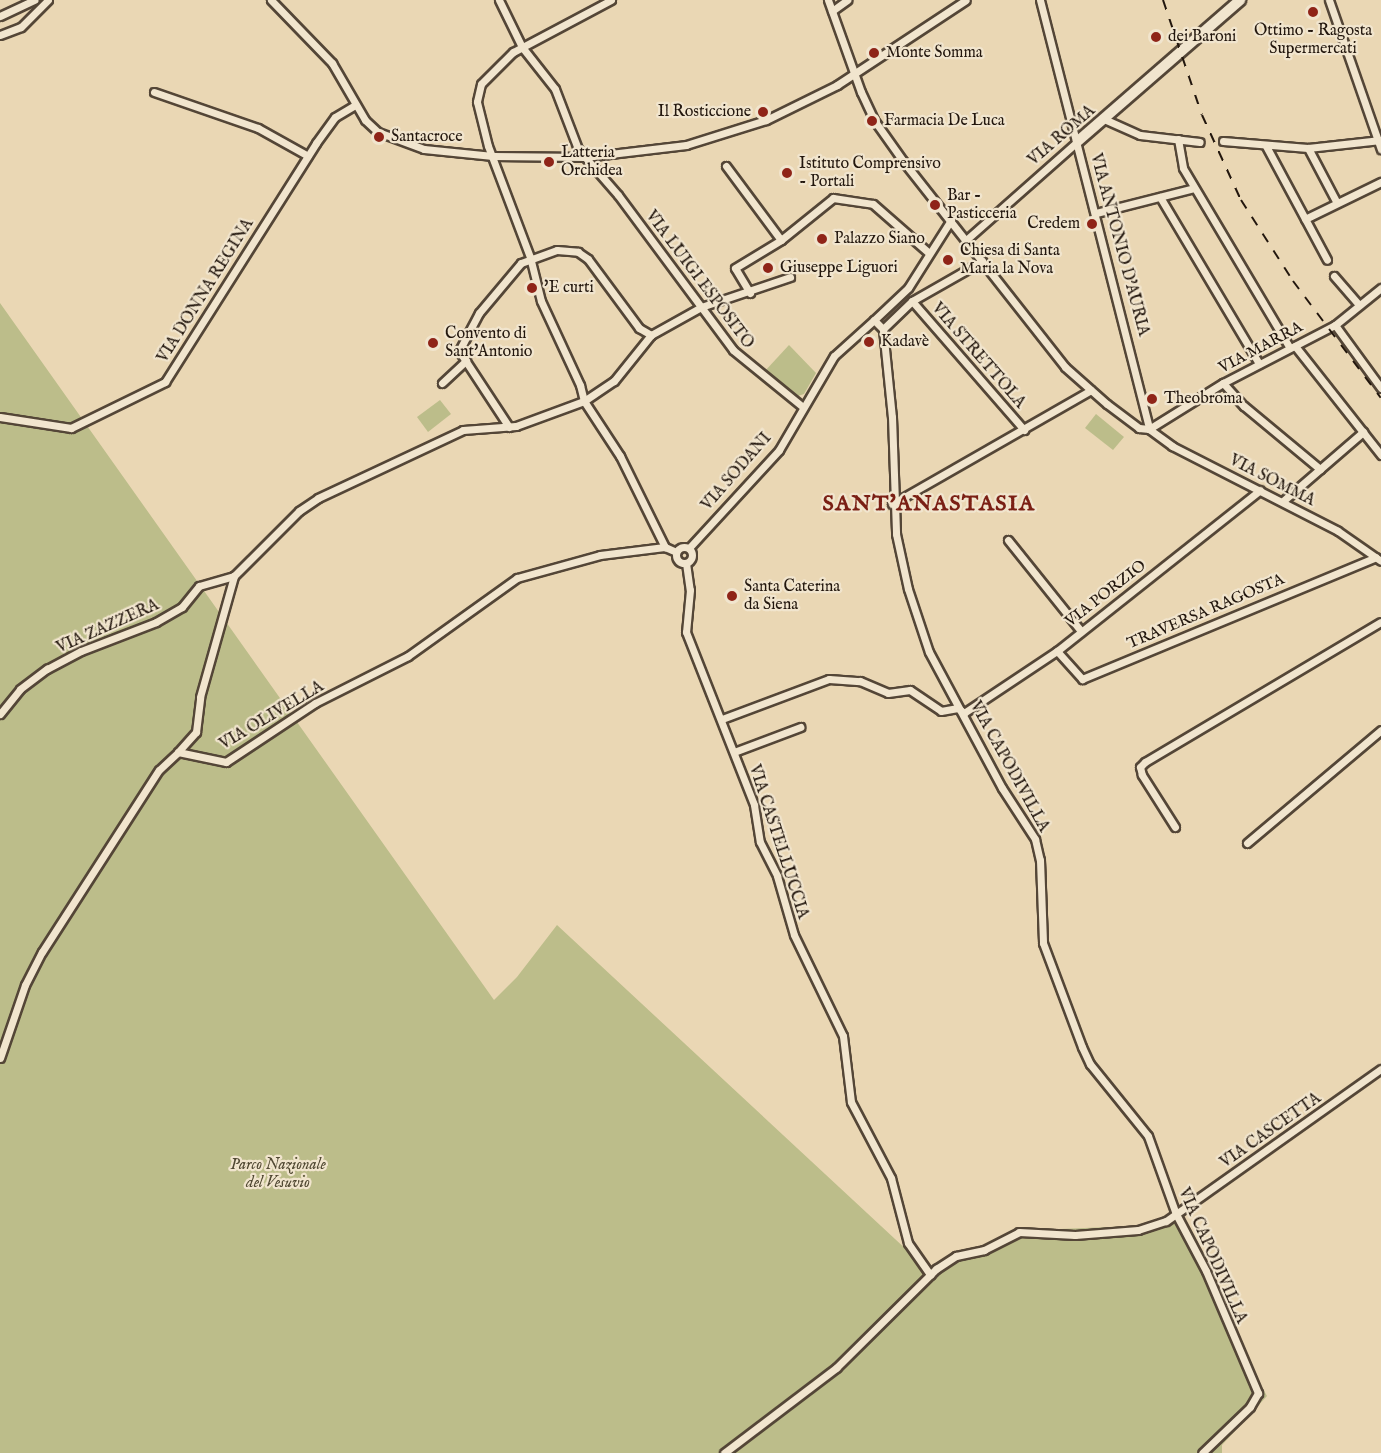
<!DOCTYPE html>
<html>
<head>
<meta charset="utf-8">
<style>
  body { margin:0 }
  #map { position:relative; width:1381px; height:1453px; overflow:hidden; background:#ead7b4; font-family:"IM FELL English",serif }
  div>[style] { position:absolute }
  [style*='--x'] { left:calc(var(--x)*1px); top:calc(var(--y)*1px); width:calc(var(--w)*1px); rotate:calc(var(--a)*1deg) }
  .green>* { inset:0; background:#bcbd8a }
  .roads { filter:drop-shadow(2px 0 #544637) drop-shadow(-2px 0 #544637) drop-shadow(0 2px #544637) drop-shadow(0 -2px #544637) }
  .street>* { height:7px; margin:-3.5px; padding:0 3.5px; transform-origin:3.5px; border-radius:3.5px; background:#f1e5ce }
  .street>.ring { margin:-3.5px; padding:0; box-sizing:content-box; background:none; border:7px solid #f1e5ce; border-radius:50% }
  .secondary>* { height:10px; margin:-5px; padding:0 5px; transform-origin:5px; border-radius:5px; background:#f1e5ce }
  .rail>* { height:2px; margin-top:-1px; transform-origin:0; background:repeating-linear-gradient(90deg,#22160d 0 10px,transparent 0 20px) }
  .dots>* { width:16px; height:16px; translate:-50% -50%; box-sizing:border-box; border:3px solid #f1e5ce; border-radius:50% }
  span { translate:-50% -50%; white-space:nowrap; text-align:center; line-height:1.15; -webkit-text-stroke:4.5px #f1e5ce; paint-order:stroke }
  .poi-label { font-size:16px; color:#22160d }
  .left { translate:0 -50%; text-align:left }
  .right { translate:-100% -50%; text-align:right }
  .street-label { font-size:16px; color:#22160d }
  .park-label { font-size:16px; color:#504832; font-style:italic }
  .district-label { font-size:22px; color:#7a1f14; font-weight:700; letter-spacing:1.5px }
</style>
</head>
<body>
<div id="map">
  <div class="green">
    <i style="clip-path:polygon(0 303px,494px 1000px,517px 977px,557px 925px,923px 1265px,930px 1267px,958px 1253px,1034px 1230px,1134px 1226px,1182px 1216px,1243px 1354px,1267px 1396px,1222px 1445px,1222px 1453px,0 1453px)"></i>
    <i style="clip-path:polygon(789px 345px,816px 373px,804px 394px,798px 396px,765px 371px)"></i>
    <i style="clip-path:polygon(440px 400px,451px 414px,428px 432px,417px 417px)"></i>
    <i style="clip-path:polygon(1096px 414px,1124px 437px,1113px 450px,1085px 428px)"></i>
  </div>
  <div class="roads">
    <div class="street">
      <i style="--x:271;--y:0;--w:88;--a:45.9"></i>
      <i style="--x:332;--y:63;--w:66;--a:59.9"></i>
      <i style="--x:365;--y:120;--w:18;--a:43"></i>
      <i style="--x:378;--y:132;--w:49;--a:20.3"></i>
      <i style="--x:424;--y:149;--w:69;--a:5.8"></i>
      <i style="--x:493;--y:156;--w:92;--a:0.6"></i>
      <i style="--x:585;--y:157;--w:102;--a:-6.8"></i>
      <i style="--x:686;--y:145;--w:84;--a:-17.4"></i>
      <i style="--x:766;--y:120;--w:79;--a:-26.2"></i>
      <i style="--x:837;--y:85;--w:154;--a:-33.4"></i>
      <i style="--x:499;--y:0;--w:52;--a:63.9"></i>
      <i style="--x:522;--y:47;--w:53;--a:51.8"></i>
      <i style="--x:555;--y:89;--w:64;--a:69"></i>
      <i style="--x:578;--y:149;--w:61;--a:49"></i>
      <i style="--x:618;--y:195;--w:193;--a:53.4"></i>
      <i style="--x:733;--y:350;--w:90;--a:39.2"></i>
      <i style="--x:611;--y:0;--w:111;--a:152"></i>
      <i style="--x:513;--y:52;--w:45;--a:135"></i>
      <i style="--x:481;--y:84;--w:18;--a:103"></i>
      <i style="--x:477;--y:102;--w:45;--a:76"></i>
      <i style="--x:488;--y:146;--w:119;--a:69.3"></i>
      <i style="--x:530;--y:257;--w:45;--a:76"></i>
      <i style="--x:541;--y:301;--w:93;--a:65.1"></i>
      <i style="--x:580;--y:385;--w:16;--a:76"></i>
      <i style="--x:584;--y:401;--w:66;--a:56.8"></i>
      <i style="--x:620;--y:456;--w:102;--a:63.7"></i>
      <i style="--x:665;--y:547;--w:12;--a:24"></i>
      <i style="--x:828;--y:0;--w:98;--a:70.3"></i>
      <i style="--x:861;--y:92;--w:31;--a:65"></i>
      <i style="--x:874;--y:120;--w:50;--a:54.7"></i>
      <i style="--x:903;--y:161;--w:262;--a:51.8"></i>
      <i style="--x:1065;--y:367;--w:56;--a:41.4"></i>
      <i style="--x:1107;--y:404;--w:40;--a:37"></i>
      <i style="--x:1139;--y:428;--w:10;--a:6"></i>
      <i style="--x:1040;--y:0;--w:443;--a:75.7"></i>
      <i style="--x:1329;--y:0;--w:158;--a:70.8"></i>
      <i style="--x:832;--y:11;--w:19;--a:-36"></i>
      <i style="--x:0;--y:16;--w:38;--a:-25"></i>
      <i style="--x:0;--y:35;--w:22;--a:-21"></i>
      <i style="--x:21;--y:27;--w:38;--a:-45"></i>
      <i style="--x:154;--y:92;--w:110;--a:19.1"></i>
      <i style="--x:258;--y:128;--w:57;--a:29.2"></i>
      <i style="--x:1104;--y:119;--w:39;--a:24"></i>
      <i style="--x:1140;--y:135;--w:60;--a:6.7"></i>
      <i style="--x:1178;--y:139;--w:29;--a:80"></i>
      <i style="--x:1183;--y:168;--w:209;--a:59.3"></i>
      <i style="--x:1223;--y:141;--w:85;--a:4.7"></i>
      <i style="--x:1308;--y:148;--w:73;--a:-6.3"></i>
      <i style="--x:1266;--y:146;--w:129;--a:61.8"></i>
      <i style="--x:1308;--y:148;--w:62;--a:62.2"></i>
      <i style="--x:726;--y:166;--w:92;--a:53.4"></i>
      <i style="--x:1160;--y:197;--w:194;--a:59.3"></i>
      <i style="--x:1096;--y:213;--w:101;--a:-14.3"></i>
      <i style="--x:1305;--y:219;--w:85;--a:-26"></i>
      <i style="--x:951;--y:220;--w:80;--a:122.3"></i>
      <i style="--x:908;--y:288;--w:47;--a:136.7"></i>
      <i style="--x:874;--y:320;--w:13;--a:45"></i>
      <i style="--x:883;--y:329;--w:40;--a:-44"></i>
      <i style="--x:912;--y:301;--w:81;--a:-29.7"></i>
      <i style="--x:966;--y:240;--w:149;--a:-41.5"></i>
      <i style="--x:1334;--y:276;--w:38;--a:49"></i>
      <i style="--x:750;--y:293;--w:29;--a:-121"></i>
      <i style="--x:735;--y:268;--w:54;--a:-31.3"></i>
      <i style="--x:781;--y:240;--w:67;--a:-38.9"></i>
      <i style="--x:833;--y:198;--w:40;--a:8.5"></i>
      <i style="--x:873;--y:204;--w:74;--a:41.2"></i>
      <i style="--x:912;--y:301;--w:171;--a:49"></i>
      <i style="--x:1335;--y:325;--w:78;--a:53.9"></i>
      <i style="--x:883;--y:329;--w:88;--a:84.2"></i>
      <i style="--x:892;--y:417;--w:117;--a:88"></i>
      <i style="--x:896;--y:534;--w:56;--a:77.7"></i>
      <i style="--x:908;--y:589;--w:66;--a:71.6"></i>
      <i style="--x:929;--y:652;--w:154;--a:61.8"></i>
      <i style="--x:1002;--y:788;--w:61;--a:57.1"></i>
      <i style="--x:1035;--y:839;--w:22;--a:77"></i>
      <i style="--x:1040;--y:860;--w:83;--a:87.9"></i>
      <i style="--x:1043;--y:943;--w:111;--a:69.4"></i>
      <i style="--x:1082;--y:1047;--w:19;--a:65"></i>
      <i style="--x:1090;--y:1064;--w:92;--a:51.1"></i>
      <i style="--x:1148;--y:1136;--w:83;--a:70.3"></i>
      <i style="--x:1176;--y:1214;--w:64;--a:62.2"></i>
      <i style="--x:1206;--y:1271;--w:133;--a:66.9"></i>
      <i style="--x:1258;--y:1393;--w:16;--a:120"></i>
      <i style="--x:1250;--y:1407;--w:66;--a:136.2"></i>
      <i style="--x:1295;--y:346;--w:139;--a:51.7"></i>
      <i style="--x:442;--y:383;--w:33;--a:-43"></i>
      <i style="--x:1223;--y:383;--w:31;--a:48"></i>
      <i style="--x:1244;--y:406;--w:99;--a:39.7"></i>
      <i style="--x:0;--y:417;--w:72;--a:8.8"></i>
      <i style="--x:71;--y:428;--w:105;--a:-26.1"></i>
      <i style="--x:165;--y:382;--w:283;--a:-57.7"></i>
      <i style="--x:316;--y:143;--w:32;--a:-54"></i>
      <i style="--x:335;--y:117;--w:23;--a:-31"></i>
      <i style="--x:509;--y:427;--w:91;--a:-123.3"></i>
      <i style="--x:459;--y:351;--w:43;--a:-62.2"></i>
      <i style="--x:479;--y:313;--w:65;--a:-50"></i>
      <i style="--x:521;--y:263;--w:38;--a:-20"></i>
      <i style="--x:557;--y:250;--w:21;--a:5"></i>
      <i style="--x:578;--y:252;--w:12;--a:35"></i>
      <i style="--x:588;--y:259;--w:86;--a:53.5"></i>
      <i style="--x:639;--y:328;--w:14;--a:30"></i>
      <i style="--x:1149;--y:429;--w:87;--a:-31.9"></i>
      <i style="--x:1223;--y:383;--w:126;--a:-27.4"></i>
      <i style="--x:1335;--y:325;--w:59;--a:-38.8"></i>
      <i style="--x:1149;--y:429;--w:29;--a:36"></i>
      <i style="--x:1172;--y:446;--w:186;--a:27.1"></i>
      <i style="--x:1338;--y:531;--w:52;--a:34.9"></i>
      <i style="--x:1283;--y:501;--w:106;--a:-40.8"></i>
      <i style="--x:892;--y:504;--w:229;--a:-29.8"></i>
      <i style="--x:1008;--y:540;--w:117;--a:51.3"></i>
      <i class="ring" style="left:676px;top:547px;width:9px;height:9px"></i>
      <i style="--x:689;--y:548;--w:133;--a:-47.4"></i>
      <i style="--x:779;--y:450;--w:109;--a:-59.7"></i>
      <i style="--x:834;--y:356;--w:54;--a:-42"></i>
      <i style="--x:686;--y:563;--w:27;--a:82"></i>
      <i style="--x:690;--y:590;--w:42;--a:95.4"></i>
      <i style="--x:686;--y:632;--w:186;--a:68.5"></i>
      <i style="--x:754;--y:805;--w:37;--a:81"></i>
      <i style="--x:760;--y:842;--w:38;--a:63"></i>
      <i style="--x:777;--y:876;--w:61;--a:73.9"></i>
      <i style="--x:794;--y:935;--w:112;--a:64.1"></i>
      <i style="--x:843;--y:1036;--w:66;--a:83.1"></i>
      <i style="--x:851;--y:1102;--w:86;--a:62.2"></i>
      <i style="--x:891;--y:1178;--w:67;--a:75.3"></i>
      <i style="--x:908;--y:1243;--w:39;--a:55"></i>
      <i style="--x:234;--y:576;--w:92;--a:-45"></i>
      <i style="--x:299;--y:511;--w:23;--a:-34"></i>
      <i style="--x:318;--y:498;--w:160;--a:-25.1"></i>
      <i style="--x:463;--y:430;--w:53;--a:-4.3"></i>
      <i style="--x:516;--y:426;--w:72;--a:-20.2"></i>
      <i style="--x:584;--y:401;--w:36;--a:-34"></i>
      <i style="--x:614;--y:381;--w:59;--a:-51.2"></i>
      <i style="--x:651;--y:335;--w:57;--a:-29.2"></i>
      <i style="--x:701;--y:307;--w:94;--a:-18.6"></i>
      <i style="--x:1057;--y:651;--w:38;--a:48"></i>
      <i style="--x:1082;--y:679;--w:318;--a:-22.5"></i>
      <i style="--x:0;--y:714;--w:32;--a:-51"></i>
      <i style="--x:20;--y:689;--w:34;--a:-37"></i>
      <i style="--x:47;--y:669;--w:38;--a:-28"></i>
      <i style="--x:81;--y:651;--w:80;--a:-21.1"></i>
      <i style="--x:156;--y:622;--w:30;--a:-30"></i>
      <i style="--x:182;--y:607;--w:27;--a:-51"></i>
      <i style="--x:199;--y:586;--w:36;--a:-16"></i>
      <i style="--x:722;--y:719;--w:114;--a:-20.5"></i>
      <i style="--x:829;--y:679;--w:31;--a:4"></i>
      <i style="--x:860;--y:681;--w:30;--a:23"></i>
      <i style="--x:888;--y:693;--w:22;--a:-8"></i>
      <i style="--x:910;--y:690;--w:37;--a:34"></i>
      <i style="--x:941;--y:711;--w:17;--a:-10"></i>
      <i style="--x:958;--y:708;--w:8;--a:40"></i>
      <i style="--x:964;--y:713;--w:112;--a:-33.7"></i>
      <i style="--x:1057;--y:651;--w:259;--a:-38.4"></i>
      <i style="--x:178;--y:752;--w:27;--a:-48"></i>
      <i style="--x:196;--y:732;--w:35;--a:-83"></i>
      <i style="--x:200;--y:697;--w:126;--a:-74.3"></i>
      <i style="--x:734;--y:752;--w:71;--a:-20.7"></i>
      <i style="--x:1175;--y:827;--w:62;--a:-122.4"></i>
      <i style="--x:1142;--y:775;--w:8;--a:-104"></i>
      <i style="--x:1140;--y:767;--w:7;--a:-45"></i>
      <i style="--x:1145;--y:762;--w:274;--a:-30.7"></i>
      <i style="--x:1247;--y:843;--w:175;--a:-40.1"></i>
      <i style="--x:0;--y:1058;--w:77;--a:-71.1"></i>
      <i style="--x:25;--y:985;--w:37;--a:-63"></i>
      <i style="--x:42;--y:952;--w:216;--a:-57.3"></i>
      <i style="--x:159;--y:770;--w:26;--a:-43"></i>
      <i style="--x:178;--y:752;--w:49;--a:11.8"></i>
      <i style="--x:226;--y:762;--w:107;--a:-33.5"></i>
      <i style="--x:315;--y:703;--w:104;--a:-26.8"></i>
      <i style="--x:408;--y:656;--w:134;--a:-35.6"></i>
      <i style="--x:517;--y:578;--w:86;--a:-15.5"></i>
      <i style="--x:600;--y:555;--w:65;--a:-7"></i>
      <i style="--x:724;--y:1453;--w:141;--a:-37.2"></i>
      <i style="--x:836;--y:1368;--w:141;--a:-44.7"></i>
      <i style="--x:936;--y:1269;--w:24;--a:-33"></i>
      <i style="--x:956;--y:1256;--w:29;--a:-12"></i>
      <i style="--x:984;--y:1250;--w:39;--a:-27"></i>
      <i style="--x:1019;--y:1232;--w:56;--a:3.1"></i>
      <i style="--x:1075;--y:1235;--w:63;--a:-4.5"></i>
      <i style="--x:1138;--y:1230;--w:29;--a:-18"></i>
      <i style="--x:1166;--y:1221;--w:263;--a:-35.3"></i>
    </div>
    <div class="secondary">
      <i style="--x:1078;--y:141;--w:215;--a:-41"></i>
    </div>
  </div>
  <div class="rail">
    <i style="--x:1163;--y:0;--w:121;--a:71.3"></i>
    <i style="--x:1202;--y:115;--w:94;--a:65.4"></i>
    <i style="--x:1241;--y:200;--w:96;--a:57.3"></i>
    <i style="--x:1293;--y:281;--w:146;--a:53.1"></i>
  </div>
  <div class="dots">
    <i style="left:1313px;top:12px;background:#8f2418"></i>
    <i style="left:1156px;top:37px;background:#8f2418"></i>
    <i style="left:874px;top:53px;background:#8f2418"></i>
    <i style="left:763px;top:112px;background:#8f2418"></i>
    <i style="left:872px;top:121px;background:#8f2418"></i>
    <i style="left:379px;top:137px;background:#8f2418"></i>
    <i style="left:549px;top:162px;background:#8f2418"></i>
    <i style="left:787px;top:173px;background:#8f2418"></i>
    <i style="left:935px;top:205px;background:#8f2418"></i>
    <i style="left:1092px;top:224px;background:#8f2418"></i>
    <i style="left:822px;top:239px;background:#8f2418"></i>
    <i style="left:948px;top:260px;background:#8f2418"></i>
    <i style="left:768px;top:268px;background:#8f2418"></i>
    <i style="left:532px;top:288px;background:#8f2418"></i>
    <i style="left:869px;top:342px;background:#8f2418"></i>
    <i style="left:433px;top:343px;background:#8f2418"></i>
    <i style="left:1152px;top:399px;background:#8f2418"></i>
    <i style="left:732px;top:596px;background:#8f2418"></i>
  </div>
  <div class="poi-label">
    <span style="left:1313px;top:40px">Ottimo - Ragosta<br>Supermercati</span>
    <span class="left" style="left:1168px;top:37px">dei Baroni</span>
    <span class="left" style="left:886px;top:53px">Monte Somma</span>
    <span class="right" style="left:751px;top:112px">Il Rosticcione</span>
    <span class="left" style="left:884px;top:121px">Farmacia De Luca</span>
    <span class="left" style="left:391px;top:137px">Santacroce</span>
    <span class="left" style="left:561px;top:162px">Latteria<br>Orchidea</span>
    <span class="left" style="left:799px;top:173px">Istituto Comprensivo<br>- Portali</span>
    <span class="left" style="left:947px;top:205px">Bar -<br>Pasticceria</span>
    <span class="right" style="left:1080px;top:224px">Credem</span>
    <span class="left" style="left:834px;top:239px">Palazzo Siano</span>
    <span class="left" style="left:960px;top:260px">Chiesa di Santa<br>Maria la Nova</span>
    <span class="left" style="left:780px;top:268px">Giuseppe Liguori</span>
    <span class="left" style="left:544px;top:288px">'E curti</span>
    <span class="left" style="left:445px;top:343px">Convento di<br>Sant'Antonio</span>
    <span class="left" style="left:881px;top:342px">Kadavè</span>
    <span class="left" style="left:1164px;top:399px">Theobroma</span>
    <span class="left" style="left:744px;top:596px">Santa Caterina<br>da Siena</span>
  </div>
  <div class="street-label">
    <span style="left:1062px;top:136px;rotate:-41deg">VIA ROMA</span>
    <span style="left:1119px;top:245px;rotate:75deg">VIA ANTONIO D'AURIA</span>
    <span style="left:699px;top:280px;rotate:53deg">VIA LUIGI ESPOSITO</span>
    <span style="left:206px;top:291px;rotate:-58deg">VIA DONNA REGINA</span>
    <span style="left:1261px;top:348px;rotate:-28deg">VIA MARRA</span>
    <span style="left:978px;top:356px;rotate:49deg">VIA STRETTOLA</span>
    <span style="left:737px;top:472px;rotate:-49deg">VIA SODANI</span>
    <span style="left:1272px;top:481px;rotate:27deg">VIA SOMMA</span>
    <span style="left:1106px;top:594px;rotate:-38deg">VIA PORZIO</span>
    <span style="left:1206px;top:612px;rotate:-23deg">TRAVERSA RAGOSTA</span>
    <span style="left:108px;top:627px;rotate:-24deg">VIA ZAZZERA</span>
    <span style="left:272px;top:716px;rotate:-31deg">VIA OLIVELLA</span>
    <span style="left:1009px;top:767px;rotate:61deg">VIA CAPODIVILLA</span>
    <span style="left:778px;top:842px;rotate:72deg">VIA CASTELLUCCIA</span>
    <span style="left:1271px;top:1131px;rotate:-35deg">VIA CASCETTA</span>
    <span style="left:1212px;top:1256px;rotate:66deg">VIA CAPODIVILLA</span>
  </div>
  <div class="park-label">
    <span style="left:278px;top:1174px">Parco Nazionale<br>del Vesuvio</span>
  </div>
  <div class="district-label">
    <span style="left:929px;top:505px">SANT'ANASTASIA</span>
  </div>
</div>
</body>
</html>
